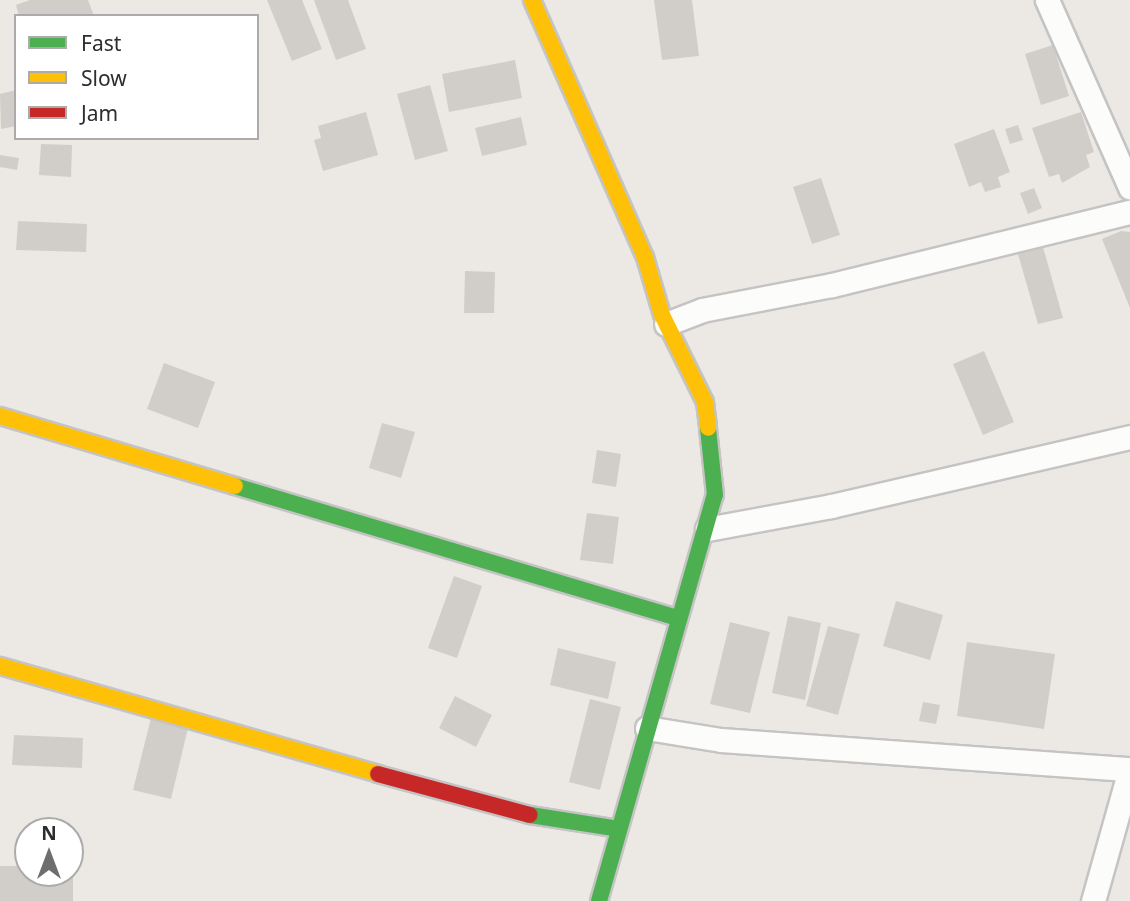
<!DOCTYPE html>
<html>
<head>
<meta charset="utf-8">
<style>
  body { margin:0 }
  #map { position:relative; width:1130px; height:901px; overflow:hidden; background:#ece8e4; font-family:"Noto Sans",sans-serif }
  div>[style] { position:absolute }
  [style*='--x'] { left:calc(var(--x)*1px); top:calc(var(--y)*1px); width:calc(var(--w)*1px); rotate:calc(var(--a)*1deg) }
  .building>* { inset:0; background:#d1ceca }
  .roads { filter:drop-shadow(2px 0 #c5c4c4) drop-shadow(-2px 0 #c5c4c4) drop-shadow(0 2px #c5c4c4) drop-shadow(0 -2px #c5c4c4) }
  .street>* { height:23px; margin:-11.5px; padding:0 11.5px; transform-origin:11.5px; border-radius:11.5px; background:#fcfcfb }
  .fast>* { height:16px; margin:-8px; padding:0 8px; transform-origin:8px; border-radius:8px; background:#4caf50 }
  .slow>* { height:16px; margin:-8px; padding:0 8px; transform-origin:8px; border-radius:8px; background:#ffc107 }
  .jam>* { height:16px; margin:-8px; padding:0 8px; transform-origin:8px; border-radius:8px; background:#c62828 }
  span { translate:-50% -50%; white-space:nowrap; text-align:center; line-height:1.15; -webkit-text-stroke:7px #fff; paint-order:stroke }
  .legend { position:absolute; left:14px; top:14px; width:245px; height:126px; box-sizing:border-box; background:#fff; border:2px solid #ababab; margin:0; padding:9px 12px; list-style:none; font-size:21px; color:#2d2d2d }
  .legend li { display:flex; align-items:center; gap:14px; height:35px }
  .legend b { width:35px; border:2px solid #ababab }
  .north { position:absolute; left:14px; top:817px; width:70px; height:70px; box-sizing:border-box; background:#fff; border:2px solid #ababab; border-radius:50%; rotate:0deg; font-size:19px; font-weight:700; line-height:28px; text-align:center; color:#2d2d2d }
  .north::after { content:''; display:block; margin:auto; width:24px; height:32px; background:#706e6d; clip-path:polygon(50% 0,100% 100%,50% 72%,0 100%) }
</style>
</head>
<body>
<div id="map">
  <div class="building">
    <i style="clip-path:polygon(30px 0,88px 0,94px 16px,19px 16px,16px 5px)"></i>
    <i style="clip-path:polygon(267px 0,302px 0,322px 49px,292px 61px)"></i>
    <i style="clip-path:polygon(314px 0,348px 0,366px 49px,336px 60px)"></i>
    <i style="clip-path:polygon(654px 0,692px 0,699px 56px,662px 60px)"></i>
    <i style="clip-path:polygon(1053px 45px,1069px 96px,1041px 105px,1025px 54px)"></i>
    <i style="clip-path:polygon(515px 60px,522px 98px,449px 112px,442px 74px)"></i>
    <i style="clip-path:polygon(430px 85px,448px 151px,415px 160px,397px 94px)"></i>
    <i style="clip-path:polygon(16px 90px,16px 126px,1px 129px,0 94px)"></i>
    <i style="clip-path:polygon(366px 112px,378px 155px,323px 171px,314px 140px,321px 138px,318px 126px)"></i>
    <i style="clip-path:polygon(1081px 112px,1094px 152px,1086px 155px,1090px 167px,1062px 183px,1059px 174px,1049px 177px,1032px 128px)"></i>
    <i style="clip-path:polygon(521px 117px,527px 145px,482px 156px,475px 128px)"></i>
    <i style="clip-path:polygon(1018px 125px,1023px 140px,1010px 144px,1005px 129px)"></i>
    <i style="clip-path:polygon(994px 129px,1010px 172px,998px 177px,1001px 187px,985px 192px,981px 182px,969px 187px,954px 144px)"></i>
    <i style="clip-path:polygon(41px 144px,72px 145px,71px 177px,39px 175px)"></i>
    <i style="clip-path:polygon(0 155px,19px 158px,17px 170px,0 167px)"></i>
    <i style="clip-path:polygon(821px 178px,840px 235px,812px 244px,793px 187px)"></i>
    <i style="clip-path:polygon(1034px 188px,1042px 208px,1028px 214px,1020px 193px)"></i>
    <i style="clip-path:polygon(18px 221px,87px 224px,86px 252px,16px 250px)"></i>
    <i style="clip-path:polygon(1121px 231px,1130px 232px,1130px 308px,1102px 239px)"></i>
    <i style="clip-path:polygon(1043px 247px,1063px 318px,1038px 324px,1018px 254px)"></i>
    <i style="clip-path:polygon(465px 271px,495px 272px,494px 313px,464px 313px)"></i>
    <i style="clip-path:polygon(984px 351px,1014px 422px,983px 435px,953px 364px)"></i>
    <i style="clip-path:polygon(164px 363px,215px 382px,198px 428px,147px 409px)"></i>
    <i style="clip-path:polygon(382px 423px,415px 432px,401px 478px,369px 468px)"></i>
    <i style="clip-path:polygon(597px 450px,621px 454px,616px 487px,592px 483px)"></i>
    <i style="clip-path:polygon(587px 513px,619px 517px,613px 564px,580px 560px)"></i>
    <i style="clip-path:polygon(454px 576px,482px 586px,457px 658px,428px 648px)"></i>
    <i style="clip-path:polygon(896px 601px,943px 615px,930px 660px,883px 646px)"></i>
    <i style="clip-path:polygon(788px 616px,821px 623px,805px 700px,772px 693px)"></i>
    <i style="clip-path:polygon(730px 622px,770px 632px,750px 713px,710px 704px)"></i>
    <i style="clip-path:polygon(828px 626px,860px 634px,838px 715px,806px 706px)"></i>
    <i style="clip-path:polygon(967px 642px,1055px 654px,1044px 729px,957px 716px)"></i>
    <i style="clip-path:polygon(558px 648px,616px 662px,608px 699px,550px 685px)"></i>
    <i style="clip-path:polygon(455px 696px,492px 715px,476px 747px,439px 728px)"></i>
    <i style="clip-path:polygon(590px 699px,621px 707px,600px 790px,569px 782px)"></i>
    <i style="clip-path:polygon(923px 702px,940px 705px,936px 724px,919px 721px)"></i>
    <i style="clip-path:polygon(152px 714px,189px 724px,171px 799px,133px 790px)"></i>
    <i style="clip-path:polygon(14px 735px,83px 738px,82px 768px,12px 765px)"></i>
    <i style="clip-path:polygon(0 866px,28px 866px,28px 873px,70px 873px,73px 866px,73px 901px,0 901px)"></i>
  </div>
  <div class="roads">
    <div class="street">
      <i style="--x:1047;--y:0;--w:205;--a:66.1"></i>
      <i style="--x:666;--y:324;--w:39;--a:-21"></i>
      <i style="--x:702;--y:310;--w:132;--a:-10.9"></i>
      <i style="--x:832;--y:285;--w:307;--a:-13.8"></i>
      <i style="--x:707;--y:529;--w:126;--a:-10.5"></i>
      <i style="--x:831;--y:506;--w:307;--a:-13"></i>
      <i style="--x:647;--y:728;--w:75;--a:9.2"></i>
      <i style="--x:721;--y:740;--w:410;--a:4.1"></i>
      <i style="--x:1093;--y:901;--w:137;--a:-74.3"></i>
    </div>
    <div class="fast">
      <i style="--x:235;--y:486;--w:463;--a:16.6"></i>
      <i style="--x:530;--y:815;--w:90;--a:8.9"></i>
      <i style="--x:599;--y:901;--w:422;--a:-74.1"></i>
      <i style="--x:715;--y:495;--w:67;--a:-96"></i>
    </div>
    <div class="slow">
      <i style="--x:532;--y:0;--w:281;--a:66.3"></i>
      <i style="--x:645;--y:257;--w:60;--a:73.7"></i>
      <i style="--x:662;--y:315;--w:97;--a:63.7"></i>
      <i style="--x:705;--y:402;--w:26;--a:83"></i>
      <i style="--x:0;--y:416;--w:245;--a:16.6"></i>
      <i style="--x:0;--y:666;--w:393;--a:15.9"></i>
    </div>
    <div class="jam">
      <i style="--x:378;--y:774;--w:157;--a:15.1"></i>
    </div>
  </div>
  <ul class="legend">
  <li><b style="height:9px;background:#4caf50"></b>Fast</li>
  <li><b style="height:9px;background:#ffc107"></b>Slow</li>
  <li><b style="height:9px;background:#c62828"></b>Jam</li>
  </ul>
  <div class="north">N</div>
</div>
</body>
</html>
